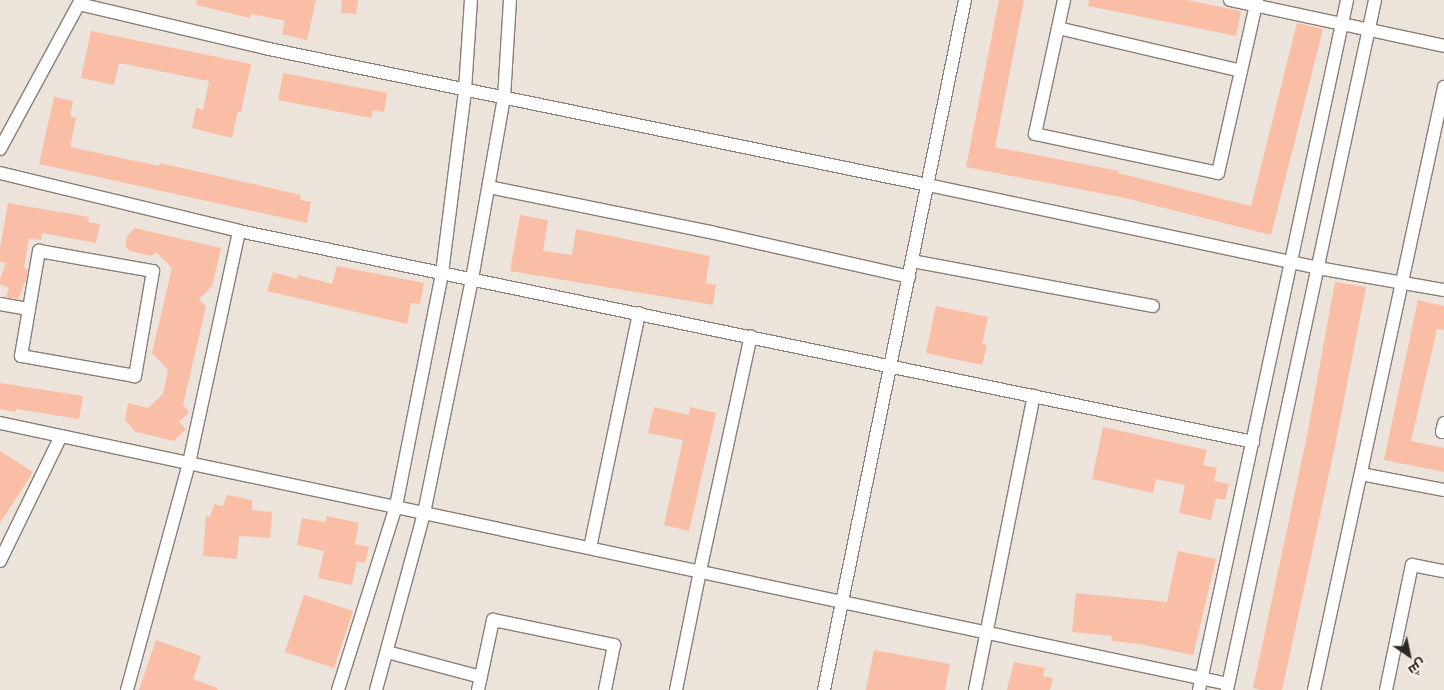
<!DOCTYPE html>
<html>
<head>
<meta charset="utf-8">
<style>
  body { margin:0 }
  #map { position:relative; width:1444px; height:690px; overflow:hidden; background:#ece3db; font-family:"Asap Condensed",Cairo,sans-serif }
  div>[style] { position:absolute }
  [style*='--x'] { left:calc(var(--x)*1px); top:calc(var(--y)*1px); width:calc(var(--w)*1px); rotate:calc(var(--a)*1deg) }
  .building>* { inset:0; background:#fabda5 }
  .roads { filter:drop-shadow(1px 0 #877f78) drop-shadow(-1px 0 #877f78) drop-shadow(0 1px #877f78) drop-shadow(0 -1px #877f78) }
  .street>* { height:12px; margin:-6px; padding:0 6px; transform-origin:6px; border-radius:6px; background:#fff }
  span { translate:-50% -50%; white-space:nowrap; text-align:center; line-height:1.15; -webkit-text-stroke:4.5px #f9f0e8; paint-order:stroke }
  .north { position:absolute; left:1384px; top:630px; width:50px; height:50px; -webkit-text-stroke:4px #f9f0e8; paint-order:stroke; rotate:146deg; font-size:14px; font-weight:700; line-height:20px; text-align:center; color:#2d2926 }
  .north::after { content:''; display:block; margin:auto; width:18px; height:22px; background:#2d2926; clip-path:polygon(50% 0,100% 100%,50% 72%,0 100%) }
</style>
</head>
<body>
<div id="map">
  <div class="building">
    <i style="clip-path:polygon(197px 0,316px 0,307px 40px,282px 34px,285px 21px,251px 14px,250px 18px,196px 5px)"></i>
    <i style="clip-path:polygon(342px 0,358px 0,356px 14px,341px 13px)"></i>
    <i style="clip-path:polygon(999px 0,1024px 0,995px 147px,1119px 171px,1118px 173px,1251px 206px,1297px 23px,1323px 29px,1271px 235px,1125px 198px,966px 167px)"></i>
    <i style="clip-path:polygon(1089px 0,1187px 0,1241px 11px,1236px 36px,1088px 6px)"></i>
    <i style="clip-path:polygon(91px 31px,251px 64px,241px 112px,238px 111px,232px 138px,192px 128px,196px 108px,203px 110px,209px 81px,119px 63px,114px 85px,81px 78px)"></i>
    <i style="clip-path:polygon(283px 73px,387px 93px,384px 112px,373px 110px,371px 118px,278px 100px)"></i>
    <i style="clip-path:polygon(54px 97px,73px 101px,70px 116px,76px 118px,70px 147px,159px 166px,160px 163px,301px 195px,300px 200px,311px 202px,307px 223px,39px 164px)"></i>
    <i style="clip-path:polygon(8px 203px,89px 217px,88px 222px,100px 224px,96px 243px,42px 233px,41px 240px,29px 238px,24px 268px,28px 269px,26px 279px,18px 299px,6px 297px,9px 288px,0 284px,0 279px,6px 263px,0 262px,0 248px)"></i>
    <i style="clip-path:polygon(520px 215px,548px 220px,543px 251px,572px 255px,576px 229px,710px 256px,706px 283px,716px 285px,713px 305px,510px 271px)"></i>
    <i style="clip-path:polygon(135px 228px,221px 248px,212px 286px,199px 299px,206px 306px,183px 405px,189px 412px,179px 422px,186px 429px,174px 441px,136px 432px,125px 420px,128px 403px,148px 408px,163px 394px,168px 370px,152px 353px,172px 268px,156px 252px,151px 256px,130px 251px,125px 246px,127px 236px)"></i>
    <i style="clip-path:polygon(337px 266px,424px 283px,420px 304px,411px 303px,407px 324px,267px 291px,273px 272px,297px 279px,298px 275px,332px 284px)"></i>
    <i style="clip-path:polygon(1335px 282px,1366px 287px,1336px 441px,1282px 690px,1261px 690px,1253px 688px,1307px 436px)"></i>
    <i style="clip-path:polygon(1418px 300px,1444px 306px,1444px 330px,1437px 329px,1411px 441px,1444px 448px,1444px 472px,1384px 460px)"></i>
    <i style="clip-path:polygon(936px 306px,988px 317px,982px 344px,987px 345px,982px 365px,926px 353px)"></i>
    <i style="clip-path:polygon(0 383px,83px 396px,79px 419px,16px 409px,16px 412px,0 409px)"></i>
    <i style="clip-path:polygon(654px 407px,689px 415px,690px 407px,716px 413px,689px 531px,664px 525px,683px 440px,648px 433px)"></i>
    <i style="clip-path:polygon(1103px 427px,1207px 450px,1203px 465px,1217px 468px,1214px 481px,1229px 484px,1225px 500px,1216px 498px,1211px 520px,1179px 513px,1185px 485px,1156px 479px,1153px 493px,1092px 479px)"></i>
    <i style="clip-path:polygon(0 451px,33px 472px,0 523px)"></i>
    <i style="clip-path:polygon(227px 495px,252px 500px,252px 510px,272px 512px,270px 538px,239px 536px,237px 559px,203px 556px,206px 516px,210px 517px,214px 504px,223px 506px)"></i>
    <i style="clip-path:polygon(327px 516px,359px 523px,355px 544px,369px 547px,365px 563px,357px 561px,352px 585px,318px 578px,324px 551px,297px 545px,302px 518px,325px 522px)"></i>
    <i style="clip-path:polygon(1178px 551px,1216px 559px,1193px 655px,1140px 644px,1111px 641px,1112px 636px,1072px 632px,1076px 593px,1167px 602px)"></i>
    <i style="clip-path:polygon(304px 595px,353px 611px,334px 668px,285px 652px)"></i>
    <i style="clip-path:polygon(156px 640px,201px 656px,193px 679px,217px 688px,217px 690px,139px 690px)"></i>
    <i style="clip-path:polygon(874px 650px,950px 664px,945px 690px,866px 690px)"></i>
    <i style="clip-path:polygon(1014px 662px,1045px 668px,1043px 676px,1053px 678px,1050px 690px,1007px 690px)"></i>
  </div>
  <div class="roads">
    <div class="street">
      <i style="--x:1064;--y:0;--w:137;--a:102.2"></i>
      <i style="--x:1035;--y:134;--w:187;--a:12"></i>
      <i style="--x:1218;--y:173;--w:177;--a:-77.3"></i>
      <i style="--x:1230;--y:0;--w:219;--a:12.1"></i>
      <i style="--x:79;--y:4;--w:195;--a:13.3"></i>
      <i style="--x:269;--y:49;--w:673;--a:11.66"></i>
      <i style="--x:928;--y:185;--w:399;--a:12"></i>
      <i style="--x:1318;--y:268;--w:128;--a:9.9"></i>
      <i style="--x:1058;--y:28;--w:188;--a:13.2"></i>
      <i style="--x:0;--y:149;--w:170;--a:-61.5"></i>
      <i style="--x:0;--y:173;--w:246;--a:13.6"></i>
      <i style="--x:239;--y:231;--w:1036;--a:11.75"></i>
      <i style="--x:489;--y:187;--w:226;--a:11.5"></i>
      <i style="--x:710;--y:232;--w:204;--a:12.7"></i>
      <i style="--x:39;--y:251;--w:116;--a:10"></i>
      <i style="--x:153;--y:271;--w:107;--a:99.7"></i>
      <i style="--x:135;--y:376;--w:116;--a:-170"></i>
      <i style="--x:21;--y:356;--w:107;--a:-80.3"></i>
      <i style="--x:912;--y:261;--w:245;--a:10.6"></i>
      <i style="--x:0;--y:304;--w:29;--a:10"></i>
      <i style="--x:0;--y:423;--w:1255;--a:12"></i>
      <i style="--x:1444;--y:423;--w:9;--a:103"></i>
      <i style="--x:1442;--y:432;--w:2;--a:0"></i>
      <i style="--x:1361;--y:474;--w:85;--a:10.9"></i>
      <i style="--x:590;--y:548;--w:240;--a:-78.2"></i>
      <i style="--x:0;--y:561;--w:139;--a:-64"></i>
      <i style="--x:387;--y:652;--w:97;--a:14.9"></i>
      <i style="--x:127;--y:690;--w:235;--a:-74.7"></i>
      <i style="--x:189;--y:463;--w:237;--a:-77.8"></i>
      <i style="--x:338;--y:690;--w:193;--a:-72.5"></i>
      <i style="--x:396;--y:506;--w:237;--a:-78.8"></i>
      <i style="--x:442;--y:273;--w:184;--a:-82.8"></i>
      <i style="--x:465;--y:90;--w:90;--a:-86.2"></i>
      <i style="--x:376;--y:690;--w:183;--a:-74.8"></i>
      <i style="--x:424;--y:513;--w:239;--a:-78.4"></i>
      <i style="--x:472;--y:279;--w:184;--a:-80"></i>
      <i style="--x:504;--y:98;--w:98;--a:-86.5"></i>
      <i style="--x:478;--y:690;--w:72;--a:-77.9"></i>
      <i style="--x:493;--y:620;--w:124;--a:11.7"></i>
      <i style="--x:614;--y:645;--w:46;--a:101.3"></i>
      <i style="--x:676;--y:690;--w:121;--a:-78.6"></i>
      <i style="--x:700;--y:571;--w:240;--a:-77.8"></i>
      <i style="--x:824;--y:690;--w:704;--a:-78.45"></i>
      <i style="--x:975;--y:690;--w:300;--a:-78.7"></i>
      <i style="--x:1199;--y:690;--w:706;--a:-77.89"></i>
      <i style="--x:1227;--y:690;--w:706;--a:-77.89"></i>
      <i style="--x:1314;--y:690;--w:617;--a:-77.83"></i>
      <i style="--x:1386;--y:690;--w:128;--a:-78.3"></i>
      <i style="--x:1412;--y:565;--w:33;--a:11"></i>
    </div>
  </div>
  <div class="north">ش</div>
</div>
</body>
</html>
